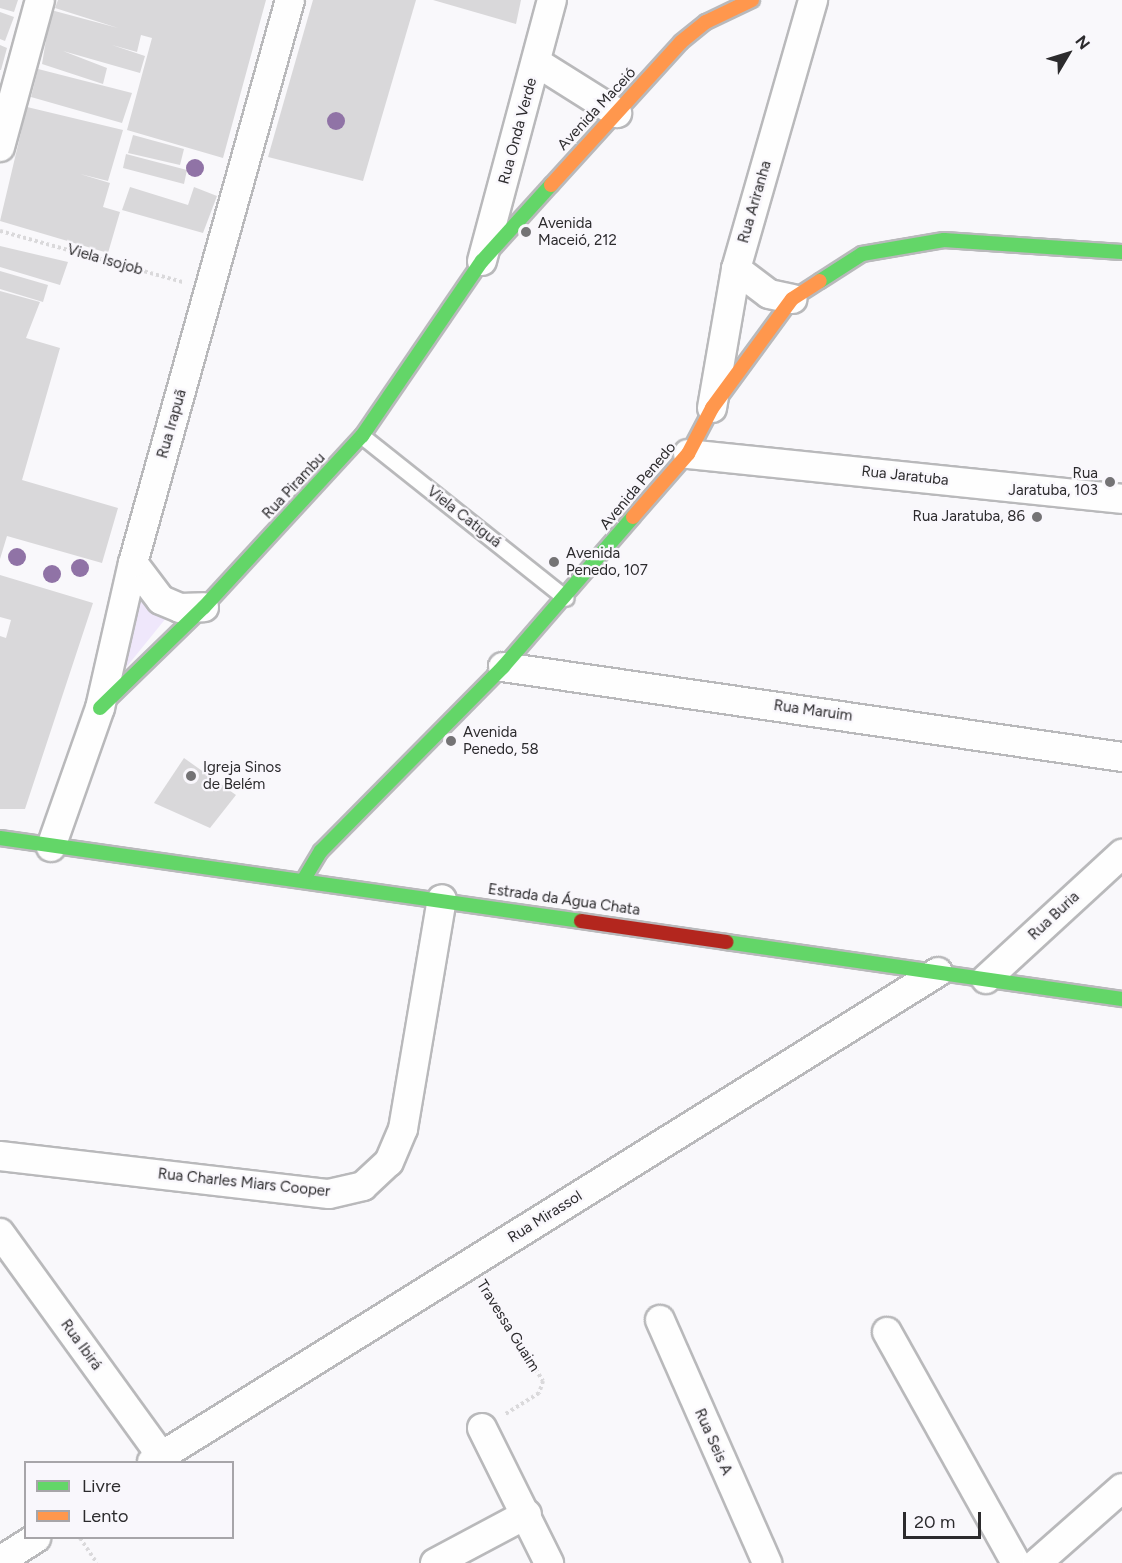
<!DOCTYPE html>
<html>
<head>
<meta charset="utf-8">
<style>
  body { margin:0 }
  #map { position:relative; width:1122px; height:1563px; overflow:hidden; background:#f9f8fb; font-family:Figtree,sans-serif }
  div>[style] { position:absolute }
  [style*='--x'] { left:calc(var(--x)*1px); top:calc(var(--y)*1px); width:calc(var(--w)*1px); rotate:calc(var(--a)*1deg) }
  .green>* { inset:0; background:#efe7fb }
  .building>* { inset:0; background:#d9d8da }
  .path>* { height:4px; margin-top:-2px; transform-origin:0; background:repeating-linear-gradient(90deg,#dad9db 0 3px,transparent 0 6px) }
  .roads { filter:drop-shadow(2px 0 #b9b9bb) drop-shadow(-2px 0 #b9b9bb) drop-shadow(0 2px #b9b9bb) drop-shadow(0 -2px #b9b9bb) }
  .lane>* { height:15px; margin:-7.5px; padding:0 7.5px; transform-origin:7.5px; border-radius:7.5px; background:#fefefe }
  .street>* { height:28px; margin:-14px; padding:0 14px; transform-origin:14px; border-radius:14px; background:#fefefe }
  .fast>* { height:14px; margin:-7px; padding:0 7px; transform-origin:7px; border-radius:7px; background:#63d668 }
  .slow>* { height:14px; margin:-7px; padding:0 7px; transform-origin:7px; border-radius:7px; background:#ff974d }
  .jam>* { height:14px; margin:-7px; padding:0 7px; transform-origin:7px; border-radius:7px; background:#b3261e }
  .trees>* { width:18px; height:18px; margin:-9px; border-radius:50%; background:#9073a6 }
  .dots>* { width:16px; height:16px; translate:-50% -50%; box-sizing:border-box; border:3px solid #f9f7fc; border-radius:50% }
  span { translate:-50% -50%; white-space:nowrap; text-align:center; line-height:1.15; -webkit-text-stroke:4.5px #f9f7fc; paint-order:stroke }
  .street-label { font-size:15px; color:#2c2b2d }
  .poi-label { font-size:15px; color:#2c2b2d }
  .left { translate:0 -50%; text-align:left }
  .right { translate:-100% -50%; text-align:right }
  .legend { position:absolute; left:24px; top:1461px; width:210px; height:78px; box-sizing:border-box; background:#f9f7fc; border:2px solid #a7a5a9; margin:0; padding:8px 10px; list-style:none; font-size:18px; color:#2c2b2d }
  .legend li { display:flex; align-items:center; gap:12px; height:30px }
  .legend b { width:30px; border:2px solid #a7a5a9 }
  .north { position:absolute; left:1038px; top:24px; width:60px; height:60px; -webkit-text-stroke:4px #f9f7fc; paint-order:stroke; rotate:52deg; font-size:16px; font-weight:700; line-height:24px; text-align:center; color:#2c2b2d }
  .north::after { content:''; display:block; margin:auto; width:21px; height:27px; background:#2c2b2d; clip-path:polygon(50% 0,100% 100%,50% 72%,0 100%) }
  .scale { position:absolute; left:903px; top:1512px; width:78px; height:27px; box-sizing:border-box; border:3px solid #2c2b2d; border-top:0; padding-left:8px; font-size:18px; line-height:21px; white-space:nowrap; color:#2c2b2d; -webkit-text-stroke:4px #f9f7fc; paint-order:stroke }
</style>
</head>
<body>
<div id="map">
  <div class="green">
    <i style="clip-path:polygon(139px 593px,175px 607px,120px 675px)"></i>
  </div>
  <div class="building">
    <i style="clip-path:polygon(0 0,18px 0,14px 12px,0 8px)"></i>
    <i style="clip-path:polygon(58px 0,266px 0,223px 158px,127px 130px,152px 38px,141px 35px,137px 52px,112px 45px,145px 56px,140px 73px,63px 51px,107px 68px,103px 84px,42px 64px,51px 10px,118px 28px,55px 8px)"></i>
    <i style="clip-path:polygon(313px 0,416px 0,363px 181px,268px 157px)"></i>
    <i style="clip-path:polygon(433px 0,521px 0,516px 24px)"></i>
    <i style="clip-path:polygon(0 12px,14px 17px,5px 41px,0 39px)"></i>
    <i style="clip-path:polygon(0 45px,7px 48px,1px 70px,0 70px)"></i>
    <i style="clip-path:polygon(38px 69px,132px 93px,122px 123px,31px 97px)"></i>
    <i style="clip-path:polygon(27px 107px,123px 130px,108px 181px,80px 174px,110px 183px,103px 207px,120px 212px,108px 253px,0 221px)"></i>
    <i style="clip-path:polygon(133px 135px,184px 149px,180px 165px,128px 153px)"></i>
    <i style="clip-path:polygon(126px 154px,187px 170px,184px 184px,123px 168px)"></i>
    <i style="clip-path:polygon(130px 187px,188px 205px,194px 187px,217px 196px,203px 233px,122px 210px)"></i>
    <i style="clip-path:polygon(0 246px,68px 262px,60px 285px,0 267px)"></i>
    <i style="clip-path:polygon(0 271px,48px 285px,43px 302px,0 289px)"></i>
    <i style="clip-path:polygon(0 291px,40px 302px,26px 338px,60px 348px,22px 480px,118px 508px,102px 563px,7px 536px,0 559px)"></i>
    <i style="clip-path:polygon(0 575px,93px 603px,25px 809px,0 809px,0 636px,6px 638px,11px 620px,0 617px)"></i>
    <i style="clip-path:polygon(184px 758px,236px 795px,210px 828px,154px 803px)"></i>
  </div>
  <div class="path">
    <i style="--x:0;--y:231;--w:190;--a:15.6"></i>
    <i style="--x:484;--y:1288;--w:110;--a:57.6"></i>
    <i style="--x:543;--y:1381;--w:13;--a:108"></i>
    <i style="--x:539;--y:1393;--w:40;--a:148"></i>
    <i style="--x:80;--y:1538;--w:30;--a:56"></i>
  </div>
  <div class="roads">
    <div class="lane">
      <i style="--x:362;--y:436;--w:260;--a:38.5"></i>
    </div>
    <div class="street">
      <i style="--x:536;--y:62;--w:96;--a:32.2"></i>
      <i style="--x:0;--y:147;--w:152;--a:-74.8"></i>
      <i style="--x:482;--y:261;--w:270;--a:-75"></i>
      <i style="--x:736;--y:269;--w:41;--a:37.1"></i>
      <i style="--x:769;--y:294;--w:24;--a:12"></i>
      <i style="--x:712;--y:408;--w:141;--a:-80.2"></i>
      <i style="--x:736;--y:269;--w:280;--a:-74"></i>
      <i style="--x:688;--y:454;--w:436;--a:5.9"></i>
      <i style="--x:133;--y:563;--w:46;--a:52.9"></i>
      <i style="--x:161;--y:600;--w:21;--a:23"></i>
      <i style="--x:180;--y:608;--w:24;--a:-2"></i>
      <i style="--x:503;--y:667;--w:626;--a:8.27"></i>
      <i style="--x:51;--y:847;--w:147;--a:-70.6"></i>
      <i style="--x:100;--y:708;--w:149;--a:-77.2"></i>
      <i style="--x:133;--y:563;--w:584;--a:-74.42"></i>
      <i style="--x:986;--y:979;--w:185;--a:-42.6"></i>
      <i style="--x:0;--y:1156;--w:331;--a:6.6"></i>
      <i style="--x:329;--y:1194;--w:35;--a:-13"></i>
      <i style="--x:363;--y:1186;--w:35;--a:-43"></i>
      <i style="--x:389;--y:1162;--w:36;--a:-67"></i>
      <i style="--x:403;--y:1129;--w:233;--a:-80.4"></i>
      <i style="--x:0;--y:1233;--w:276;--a:54.1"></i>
      <i style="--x:660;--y:1320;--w:266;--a:66.2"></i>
      <i style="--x:887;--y:1332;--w:265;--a:60.8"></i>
      <i style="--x:482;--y:1428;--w:151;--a:63.6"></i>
      <i style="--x:152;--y:1462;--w:926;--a:-31.94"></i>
      <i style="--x:0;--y:1561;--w:43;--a:-32.6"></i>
      <i style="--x:435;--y:1563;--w:104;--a:-28"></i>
      <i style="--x:1037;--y:1563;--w:113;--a:-41.4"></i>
    </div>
    <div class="fast">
      <i style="--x:820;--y:281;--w:50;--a:-32.7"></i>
      <i style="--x:862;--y:254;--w:83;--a:-9.7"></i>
      <i style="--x:944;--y:240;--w:178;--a:3.9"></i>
      <i style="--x:100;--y:708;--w:145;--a:-44.2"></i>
      <i style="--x:204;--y:607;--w:233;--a:-47.3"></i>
      <i style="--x:362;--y:436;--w:212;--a:-55.6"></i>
      <i style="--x:482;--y:261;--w:103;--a:-47.8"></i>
      <i style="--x:0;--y:838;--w:587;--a:8.13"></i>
      <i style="--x:304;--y:879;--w:33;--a:-59"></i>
      <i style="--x:321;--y:851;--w:259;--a:-45.3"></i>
      <i style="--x:503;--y:667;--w:198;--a:-49.1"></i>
      <i style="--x:726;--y:942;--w:400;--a:8.2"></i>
    </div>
    <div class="slow">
      <i style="--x:551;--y:185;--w:193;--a:-47.7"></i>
      <i style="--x:681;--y:42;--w:32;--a:-39"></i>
      <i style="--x:706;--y:22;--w:51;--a:-25.6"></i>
      <i style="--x:633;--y:517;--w:84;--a:-48.9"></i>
      <i style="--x:688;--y:454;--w:52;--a:-62.4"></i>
      <i style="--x:712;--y:408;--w:135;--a:-53.7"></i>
      <i style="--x:792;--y:299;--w:33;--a:-33"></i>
    </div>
    <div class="jam">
      <i style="--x:581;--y:921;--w:147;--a:8.2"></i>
    </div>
  </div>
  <div class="trees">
    <i style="left:336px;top:121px"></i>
    <i style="left:195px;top:168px"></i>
    <i style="left:17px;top:557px"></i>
    <i style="left:80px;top:568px"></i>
    <i style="left:52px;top:574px"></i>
  </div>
  <div class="dots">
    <i style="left:526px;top:232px;background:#747375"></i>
    <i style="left:1110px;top:482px;background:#747375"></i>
    <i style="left:1037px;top:517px;background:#747375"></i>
    <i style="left:554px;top:562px;background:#747375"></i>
    <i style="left:451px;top:741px;background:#747375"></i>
    <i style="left:191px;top:776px;background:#747375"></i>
  </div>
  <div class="street-label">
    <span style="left:597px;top:109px;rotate:-47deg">Avenida Maceió</span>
    <span style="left:518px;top:131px;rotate:-75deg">Rua Onda Verde</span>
    <span style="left:755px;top:202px;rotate:-74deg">Rua Ariranha</span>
    <span style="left:105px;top:260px;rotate:16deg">Viela Isojob</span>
    <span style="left:172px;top:424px;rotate:-74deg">Rua Irapuã</span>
    <span style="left:905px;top:476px;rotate:6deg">Rua Jaratuba</span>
    <span style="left:294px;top:486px;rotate:-47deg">Rua Pirambu</span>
    <span style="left:638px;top:486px;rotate:-50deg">Avenida Penedo</span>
    <span style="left:464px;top:517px;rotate:38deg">Viela Catiguá</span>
    <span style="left:813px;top:711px;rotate:8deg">Rua Maruim</span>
    <span style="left:564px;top:900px;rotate:8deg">Estrada da Água Chata</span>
    <span style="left:1054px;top:916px;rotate:-43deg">Rua Buria</span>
    <span style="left:244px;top:1183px;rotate:6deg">Rua Charles Miars Cooper</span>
    <span style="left:545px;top:1217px;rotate:-32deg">Rua Mirassol</span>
    <span style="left:508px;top:1326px;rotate:58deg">Travessa Guaim</span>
    <span style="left:81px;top:1345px;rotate:54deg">Rua Ibirá</span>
    <span style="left:713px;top:1442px;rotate:66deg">Rua Seis A</span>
  </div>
  <div class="poi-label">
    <span class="left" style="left:538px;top:232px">Avenida<br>Maceió, 212</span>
    <span class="right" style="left:1098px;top:482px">Rua<br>Jaratuba, 103</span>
    <span class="right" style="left:1025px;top:517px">Rua Jaratuba, 86</span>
    <span class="left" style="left:566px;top:562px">Avenida<br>Penedo, 107</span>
    <span class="left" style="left:463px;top:741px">Avenida<br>Penedo, 58</span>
    <span class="left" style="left:203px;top:776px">Igreja Sinos<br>de Belém</span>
  </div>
  <ul class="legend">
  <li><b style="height:8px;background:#63d668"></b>Livre</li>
  <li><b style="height:8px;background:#ff974d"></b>Lento</li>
  </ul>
  <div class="north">N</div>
  <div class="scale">20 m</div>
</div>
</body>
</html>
